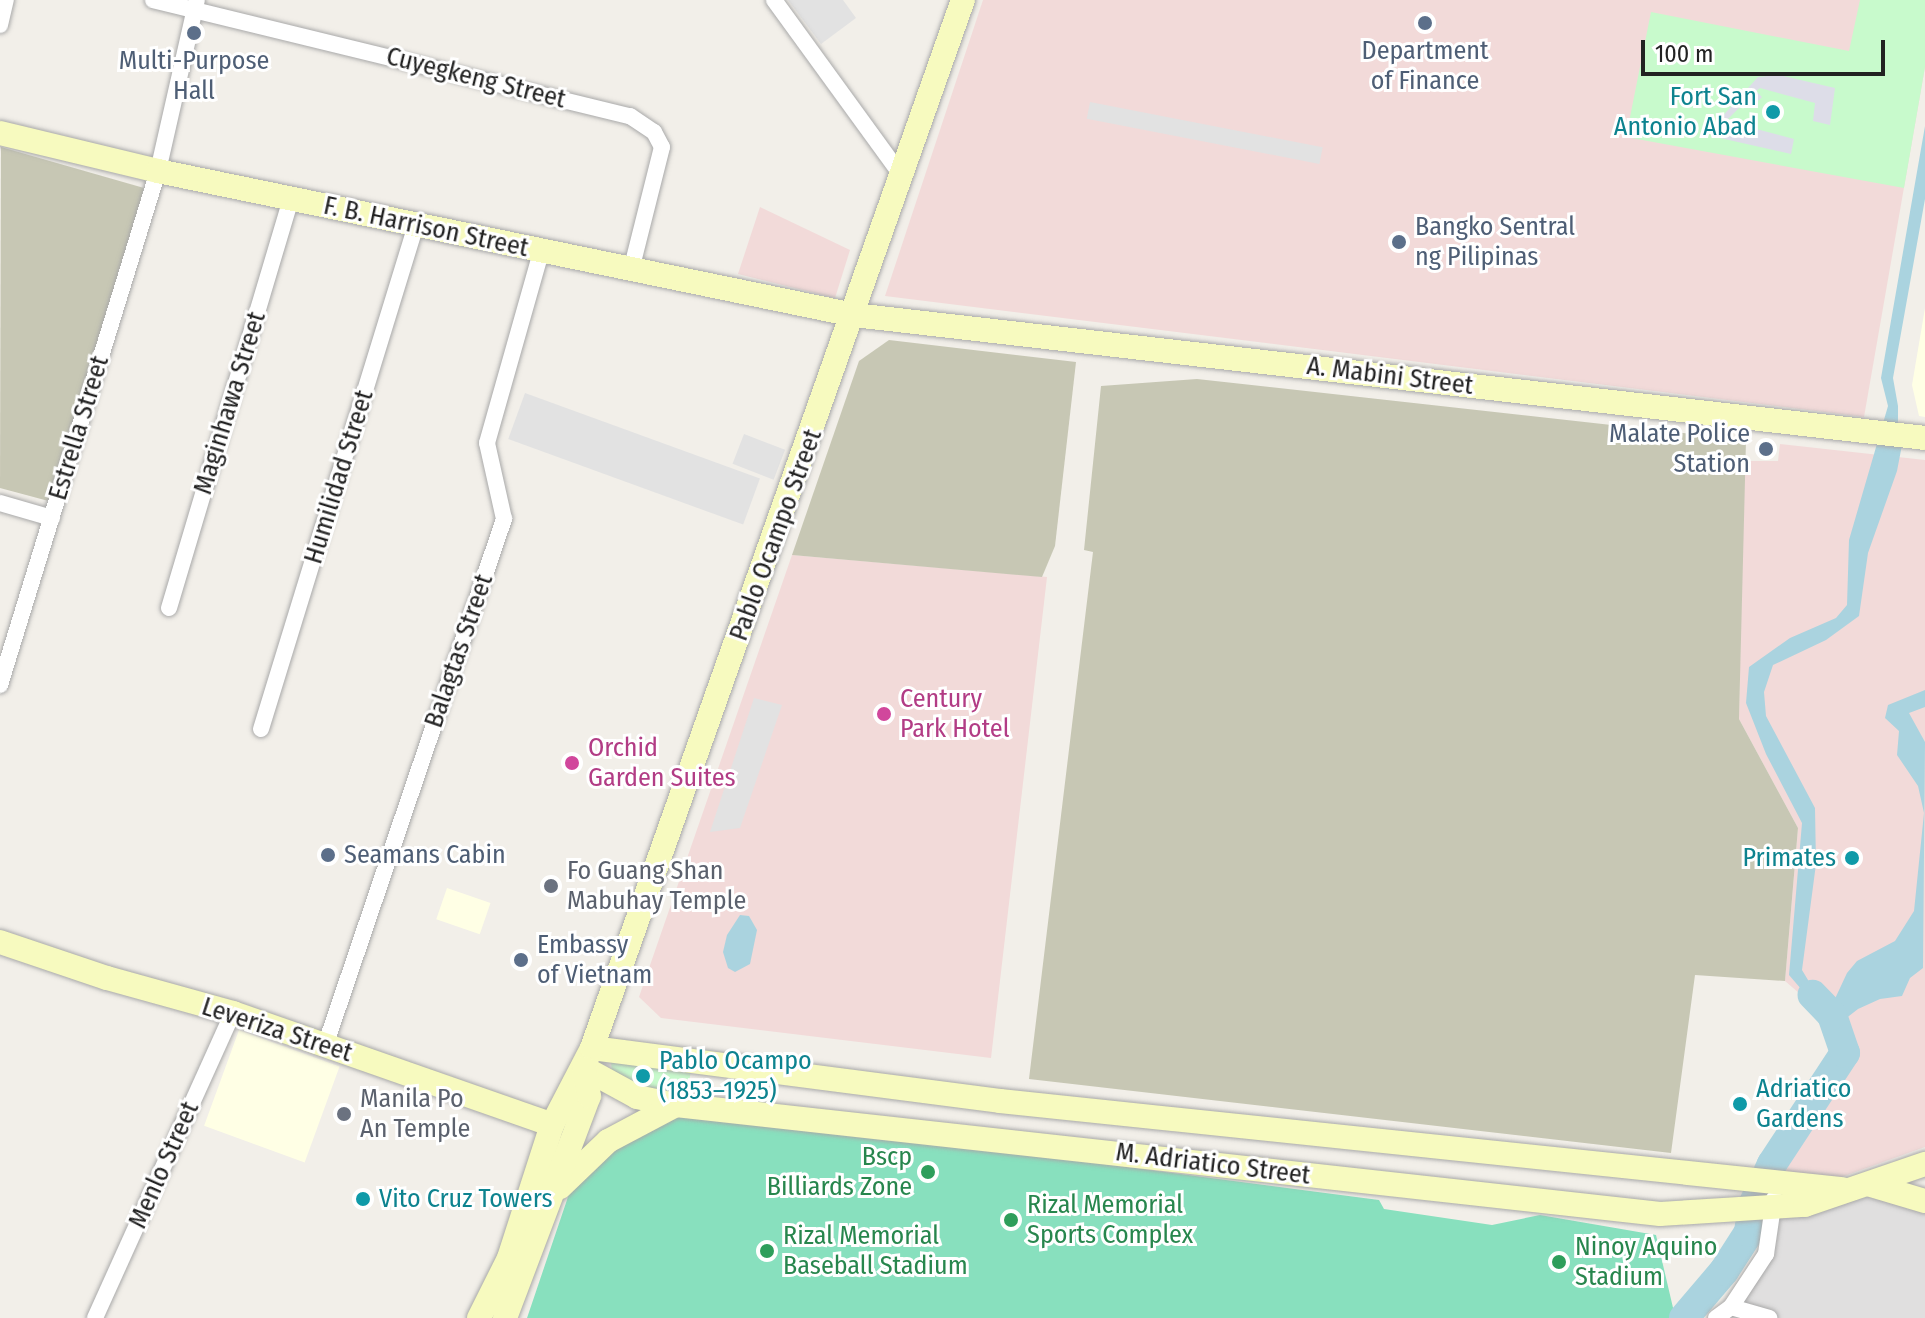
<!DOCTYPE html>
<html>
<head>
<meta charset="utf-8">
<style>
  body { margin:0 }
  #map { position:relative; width:1925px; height:1318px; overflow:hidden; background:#f2efe9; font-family:"Fira Sans Condensed",sans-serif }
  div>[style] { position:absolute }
  .residential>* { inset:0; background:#e0dfdf }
  .commercial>* { inset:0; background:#f2dad9 }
  .education>* { inset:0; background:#ffffe5; transform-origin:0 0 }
  .construction>* { inset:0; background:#c7c7b4 }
  .park>* { inset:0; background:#c8facc }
  .pitch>* { inset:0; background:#88e0be }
  .parking>* { inset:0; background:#e2e2e2; transform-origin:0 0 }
  .plaza>* { inset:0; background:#dddde8 }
  .water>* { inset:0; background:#aad3df }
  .pier>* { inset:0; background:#fff; transform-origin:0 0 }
  .river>* { height:30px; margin:-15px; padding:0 15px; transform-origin:15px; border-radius:15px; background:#aad3df }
  .roads { filter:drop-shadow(0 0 2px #a9a9a9) drop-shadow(0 0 2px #a9a9a9) }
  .street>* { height:16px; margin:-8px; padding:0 8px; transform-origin:8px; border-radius:8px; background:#fff }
  .secondary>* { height:24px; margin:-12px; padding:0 12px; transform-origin:12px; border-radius:12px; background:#f7fabf }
  .dots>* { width:22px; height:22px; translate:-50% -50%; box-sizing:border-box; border:4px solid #fff; border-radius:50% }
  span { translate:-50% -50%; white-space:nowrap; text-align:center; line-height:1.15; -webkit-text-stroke:6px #fff; paint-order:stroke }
  .service-label { font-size:26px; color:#4e5e75 }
  .left { translate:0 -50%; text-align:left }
  .right { translate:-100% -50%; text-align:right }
  .street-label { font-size:26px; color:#222 }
  .culture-label { font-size:26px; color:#0d838f }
  .hotel-label { font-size:26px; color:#b23c85 }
  .worship-label { font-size:26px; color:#5b616d }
  .leisure-label { font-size:26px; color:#27864d }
  .scale { position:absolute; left:1641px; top:40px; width:244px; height:36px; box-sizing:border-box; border:4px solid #222; border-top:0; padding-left:10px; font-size:24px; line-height:28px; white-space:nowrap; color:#222; -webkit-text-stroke:6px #fff; paint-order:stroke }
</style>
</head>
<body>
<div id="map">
  <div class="residential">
    <div style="clip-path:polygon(1878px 1195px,1925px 1210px,1925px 1318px,1719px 1318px,1781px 1213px)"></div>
  </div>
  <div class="commercial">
    <div style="clip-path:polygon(983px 0,1925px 0,1925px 67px,1864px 417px,885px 296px)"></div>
    <div style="clip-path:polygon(760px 207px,850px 250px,835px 298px,738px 274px)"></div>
    <div style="clip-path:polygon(1780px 444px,1925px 460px,1925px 1147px,1836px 1179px,1776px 1172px,1829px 1100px,1851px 1053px,1844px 1019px,1833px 1004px,1820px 1011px,1785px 981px,1798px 828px,1739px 719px,1744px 461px,1778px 461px)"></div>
    <div style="clip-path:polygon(792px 555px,1047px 577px,991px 1058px,661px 1018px,639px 997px)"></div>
  </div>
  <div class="education">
    <div style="clip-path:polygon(1925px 308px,1925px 417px,1919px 416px,1912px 385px)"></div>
    <div style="left:447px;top:888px;width:46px;height:33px;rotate:19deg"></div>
    <div style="left:239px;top:1030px;width:107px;height:102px;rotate:20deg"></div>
  </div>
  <div class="construction">
    <div style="clip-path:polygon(1px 147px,144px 188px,56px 503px,0 488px)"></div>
    <div style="clip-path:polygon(889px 340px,1076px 362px,1055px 546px,1042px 577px,792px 555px,859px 361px)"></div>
    <div style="clip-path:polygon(1197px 379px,1746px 440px,1739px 719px,1798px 828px,1785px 981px,1695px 975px,1671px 1153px,1029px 1079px,1093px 552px,1084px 550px,1101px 386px)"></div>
  </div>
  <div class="park">
    <div style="clip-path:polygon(1860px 0,1925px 0,1925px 67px,1904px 188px,1626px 137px,1651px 12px,1849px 51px)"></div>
    <div style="clip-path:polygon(611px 1061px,691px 1070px,687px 1094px,648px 1089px,612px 1072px)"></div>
  </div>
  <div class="pitch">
    <div style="clip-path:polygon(671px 1115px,1035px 1155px,1379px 1200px,1384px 1209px,1492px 1225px,1540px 1215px,1656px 1235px,1674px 1312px,1671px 1318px,527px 1318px,571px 1188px,597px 1162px)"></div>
  </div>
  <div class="parking">
    <div style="clip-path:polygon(788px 0,843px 0,856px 18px,821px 44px)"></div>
    <div style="left:1090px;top:102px;width:237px;height:17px;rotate:11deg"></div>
    <div style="left:525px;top:393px;width:250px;height:49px;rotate:20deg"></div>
    <div style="left:744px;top:434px;width:44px;height:32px;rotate:21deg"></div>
    <div style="clip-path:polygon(754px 698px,782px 705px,740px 828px,710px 832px)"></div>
  </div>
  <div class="plaza">
    <div style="clip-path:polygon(1779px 75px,1835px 88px,1830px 125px,1813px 121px,1815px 103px,1760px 88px,1756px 91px,1762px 97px,1755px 104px,1749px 98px,1726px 121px,1794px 139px,1791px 154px,1720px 138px,1725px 120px,1712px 134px,1709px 131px,1758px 77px)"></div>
  </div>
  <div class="water">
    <div style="clip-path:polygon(1925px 126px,1925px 199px,1893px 378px,1898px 406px,1898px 443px,1902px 445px,1897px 471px,1868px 553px,1859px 616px,1826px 640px,1773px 665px,1764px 692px,1766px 716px,1815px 808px,1816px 864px,1802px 970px,1811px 985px,1833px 1003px,1847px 973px,1857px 961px,1895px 941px,1914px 911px,1924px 813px,1918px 786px,1897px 755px,1899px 731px,1885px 718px,1888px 705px,1925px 690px,1925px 707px,1909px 713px,1925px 742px,1923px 968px,1910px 978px,1902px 996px,1880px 999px,1858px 1009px,1831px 1030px,1820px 1011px,1789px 975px,1802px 823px,1766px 754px,1746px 703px,1749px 667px,1790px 638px,1836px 618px,1847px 605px,1849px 540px,1888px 406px,1881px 378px)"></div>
    <div style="clip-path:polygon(740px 915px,749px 916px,757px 930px,750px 964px,735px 972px,728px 968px,723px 952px,727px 935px)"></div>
  </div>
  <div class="pier">
    <div style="left:1749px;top:1169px;width:38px;height:69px;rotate:9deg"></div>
  </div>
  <div class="river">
    <div style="left:1684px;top:1318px;width:62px;rotate:-49.6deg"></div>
    <div style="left:1724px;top:1271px;width:46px;rotate:-57.3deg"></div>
    <div style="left:1749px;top:1232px;width:27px;rotate:-82deg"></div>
    <div style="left:1753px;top:1205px;width:45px;rotate:-65.1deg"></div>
    <div style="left:1772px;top:1164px;width:133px;rotate:-56.7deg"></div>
    <div style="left:1845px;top:1053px;width:40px;rotate:-108.9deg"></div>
    <div style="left:1832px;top:1015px;width:28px;rotate:-134deg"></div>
  </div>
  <div class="roads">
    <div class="street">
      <div style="left:153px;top:0;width:491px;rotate:13.7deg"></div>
      <div style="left:630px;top:116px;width:29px;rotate:34deg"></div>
      <div style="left:654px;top:132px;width:17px;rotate:62deg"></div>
      <div style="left:662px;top:147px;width:127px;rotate:104.1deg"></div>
      <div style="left:774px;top:0;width:218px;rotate:54deg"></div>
      <div style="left:0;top:25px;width:26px;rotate:-77deg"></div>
      <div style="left:0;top:503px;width:54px;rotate:16.1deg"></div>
      <div style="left:169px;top:608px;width:427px;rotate:-73.4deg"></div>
      <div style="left:0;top:685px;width:538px;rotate:-72.91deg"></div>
      <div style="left:158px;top:171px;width:175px;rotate:-77.2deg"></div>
      <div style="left:261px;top:729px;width:527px;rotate:-72.91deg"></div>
      <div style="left:325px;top:1046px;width:557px;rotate:-71.24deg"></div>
      <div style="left:504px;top:519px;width:78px;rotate:-102.6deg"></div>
      <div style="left:487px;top:443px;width:198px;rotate:-74.2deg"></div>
      <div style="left:1731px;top:1307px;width:40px;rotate:16deg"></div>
      <div style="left:95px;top:1318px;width:335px;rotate:-65.7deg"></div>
      <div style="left:1716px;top:1318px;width:19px;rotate:-36deg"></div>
      <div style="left:1731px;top:1307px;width:64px;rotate:-56.6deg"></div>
      <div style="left:1766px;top:1254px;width:56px;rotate:-81.7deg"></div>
    </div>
    <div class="secondary">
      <div style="left:0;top:133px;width:163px;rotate:13.5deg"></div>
      <div style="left:158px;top:171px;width:711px;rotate:11.69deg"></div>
      <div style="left:854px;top:315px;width:1078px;rotate:6.55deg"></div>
      <div style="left:0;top:942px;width:113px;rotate:18.6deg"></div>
      <div style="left:107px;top:978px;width:131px;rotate:15.5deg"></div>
      <div style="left:233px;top:1013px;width:338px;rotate:19.3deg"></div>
      <div style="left:592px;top:1048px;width:411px;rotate:7.4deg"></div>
      <div style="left:1000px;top:1101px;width:847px;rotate:5.97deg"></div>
      <div style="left:584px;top:1068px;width:60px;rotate:28.7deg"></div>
      <div style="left:637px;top:1097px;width:40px;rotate:12deg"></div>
      <div style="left:676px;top:1105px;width:990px;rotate:6.32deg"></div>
      <div style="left:1660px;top:1214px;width:145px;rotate:-3.6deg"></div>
      <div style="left:1805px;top:1205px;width:127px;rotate:-18.9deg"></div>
      <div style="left:1871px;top:1185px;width:56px;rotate:16.5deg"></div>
      <div style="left:560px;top:1187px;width:66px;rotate:-43.8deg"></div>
      <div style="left:608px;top:1141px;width:77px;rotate:-27.9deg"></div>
      <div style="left:479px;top:1318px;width:67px;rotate:-63.4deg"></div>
      <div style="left:509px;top:1258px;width:140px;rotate:-72.1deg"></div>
      <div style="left:552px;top:1125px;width:87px;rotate:-62.5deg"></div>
      <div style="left:592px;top:1048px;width:1112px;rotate:-70.51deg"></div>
      <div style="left:505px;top:1318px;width:237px;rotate:-69.3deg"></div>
      <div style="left:589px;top:1096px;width:28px;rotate:-100deg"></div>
    </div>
  </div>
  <div class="dots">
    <div style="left:1425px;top:23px;background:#5c6f8a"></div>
    <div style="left:194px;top:33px;background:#5c6f8a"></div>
    <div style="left:1773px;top:112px;background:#0f9aa8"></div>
    <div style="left:1399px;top:242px;background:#5c6f8a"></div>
    <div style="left:1766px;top:449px;background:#5c6f8a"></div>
    <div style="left:884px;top:714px;background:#d1479c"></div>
    <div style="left:572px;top:763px;background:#d1479c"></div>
    <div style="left:328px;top:855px;background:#5c6f8a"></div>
    <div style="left:1852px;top:858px;background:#0f9aa8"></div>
    <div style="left:551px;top:886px;background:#6b7280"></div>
    <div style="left:521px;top:960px;background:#5c6f8a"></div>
    <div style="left:643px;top:1076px;background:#0f9aa8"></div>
    <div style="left:1740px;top:1104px;background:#0f9aa8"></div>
    <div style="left:344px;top:1114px;background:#6b7280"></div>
    <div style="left:928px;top:1172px;background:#2e9e5b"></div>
    <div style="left:363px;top:1199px;background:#0f9aa8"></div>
    <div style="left:1011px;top:1220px;background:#2e9e5b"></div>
    <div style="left:767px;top:1251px;background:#2e9e5b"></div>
    <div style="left:1559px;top:1262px;background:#2e9e5b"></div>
  </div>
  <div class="service-label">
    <span style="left:1425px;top:66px">Department<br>of Finance</span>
    <span style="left:194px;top:76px">Multi-Purpose<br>Hall</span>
    <span class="left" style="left:1415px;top:242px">Bangko Sentral<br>ng Pilipinas</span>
    <span class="right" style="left:1750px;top:449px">Malate Police<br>Station</span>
    <span class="left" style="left:344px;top:855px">Seamans Cabin</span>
    <span class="left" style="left:537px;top:960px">Embassy<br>of Vietnam</span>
  </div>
  <div class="street-label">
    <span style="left:476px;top:78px;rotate:14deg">Cuyegkeng Street</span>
    <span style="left:426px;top:227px;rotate:12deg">F. B. Harrison Street</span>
    <span style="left:1390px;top:376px;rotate:7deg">A. Mabini Street</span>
    <span style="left:230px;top:403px;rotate:-73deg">Maginhawa Street</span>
    <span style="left:79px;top:428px;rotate:-73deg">Estrella Street</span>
    <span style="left:339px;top:477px;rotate:-73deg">Humilidad Street</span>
    <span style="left:776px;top:535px;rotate:-70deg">Pablo Ocampo Street</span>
    <span style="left:459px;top:651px;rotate:-71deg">Balagtas Street</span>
    <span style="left:277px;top:1030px;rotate:18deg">Leveriza Street</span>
    <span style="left:1213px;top:1164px;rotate:7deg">M. Adriatico Street</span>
    <span style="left:164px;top:1165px;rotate:-66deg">Menlo Street</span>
  </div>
  <div class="culture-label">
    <span class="right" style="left:1757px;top:112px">Fort San<br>Antonio Abad</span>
    <span class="right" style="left:1836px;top:858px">Primates</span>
    <span class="left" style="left:659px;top:1076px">Pablo Ocampo<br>(1853–1925)</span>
    <span class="left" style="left:1756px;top:1104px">Adriatico<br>Gardens</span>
    <span class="left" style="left:379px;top:1199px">Vito Cruz Towers</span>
  </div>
  <div class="hotel-label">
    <span class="left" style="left:900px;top:714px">Century<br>Park Hotel</span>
    <span class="left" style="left:588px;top:763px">Orchid<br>Garden Suites</span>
  </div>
  <div class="worship-label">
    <span class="left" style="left:567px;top:886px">Fo Guang Shan<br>Mabuhay Temple</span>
    <span class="left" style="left:360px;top:1114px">Manila Po<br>An Temple</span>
  </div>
  <div class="leisure-label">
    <span class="right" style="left:912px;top:1172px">Bscp<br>Billiards Zone</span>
    <span class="left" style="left:1027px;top:1220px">Rizal Memorial<br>Sports Complex</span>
    <span class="left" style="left:783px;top:1251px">Rizal Memorial<br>Baseball Stadium</span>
    <span class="left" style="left:1575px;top:1262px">Ninoy Aquino<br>Stadium</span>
  </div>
  <div class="scale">100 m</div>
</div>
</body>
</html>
